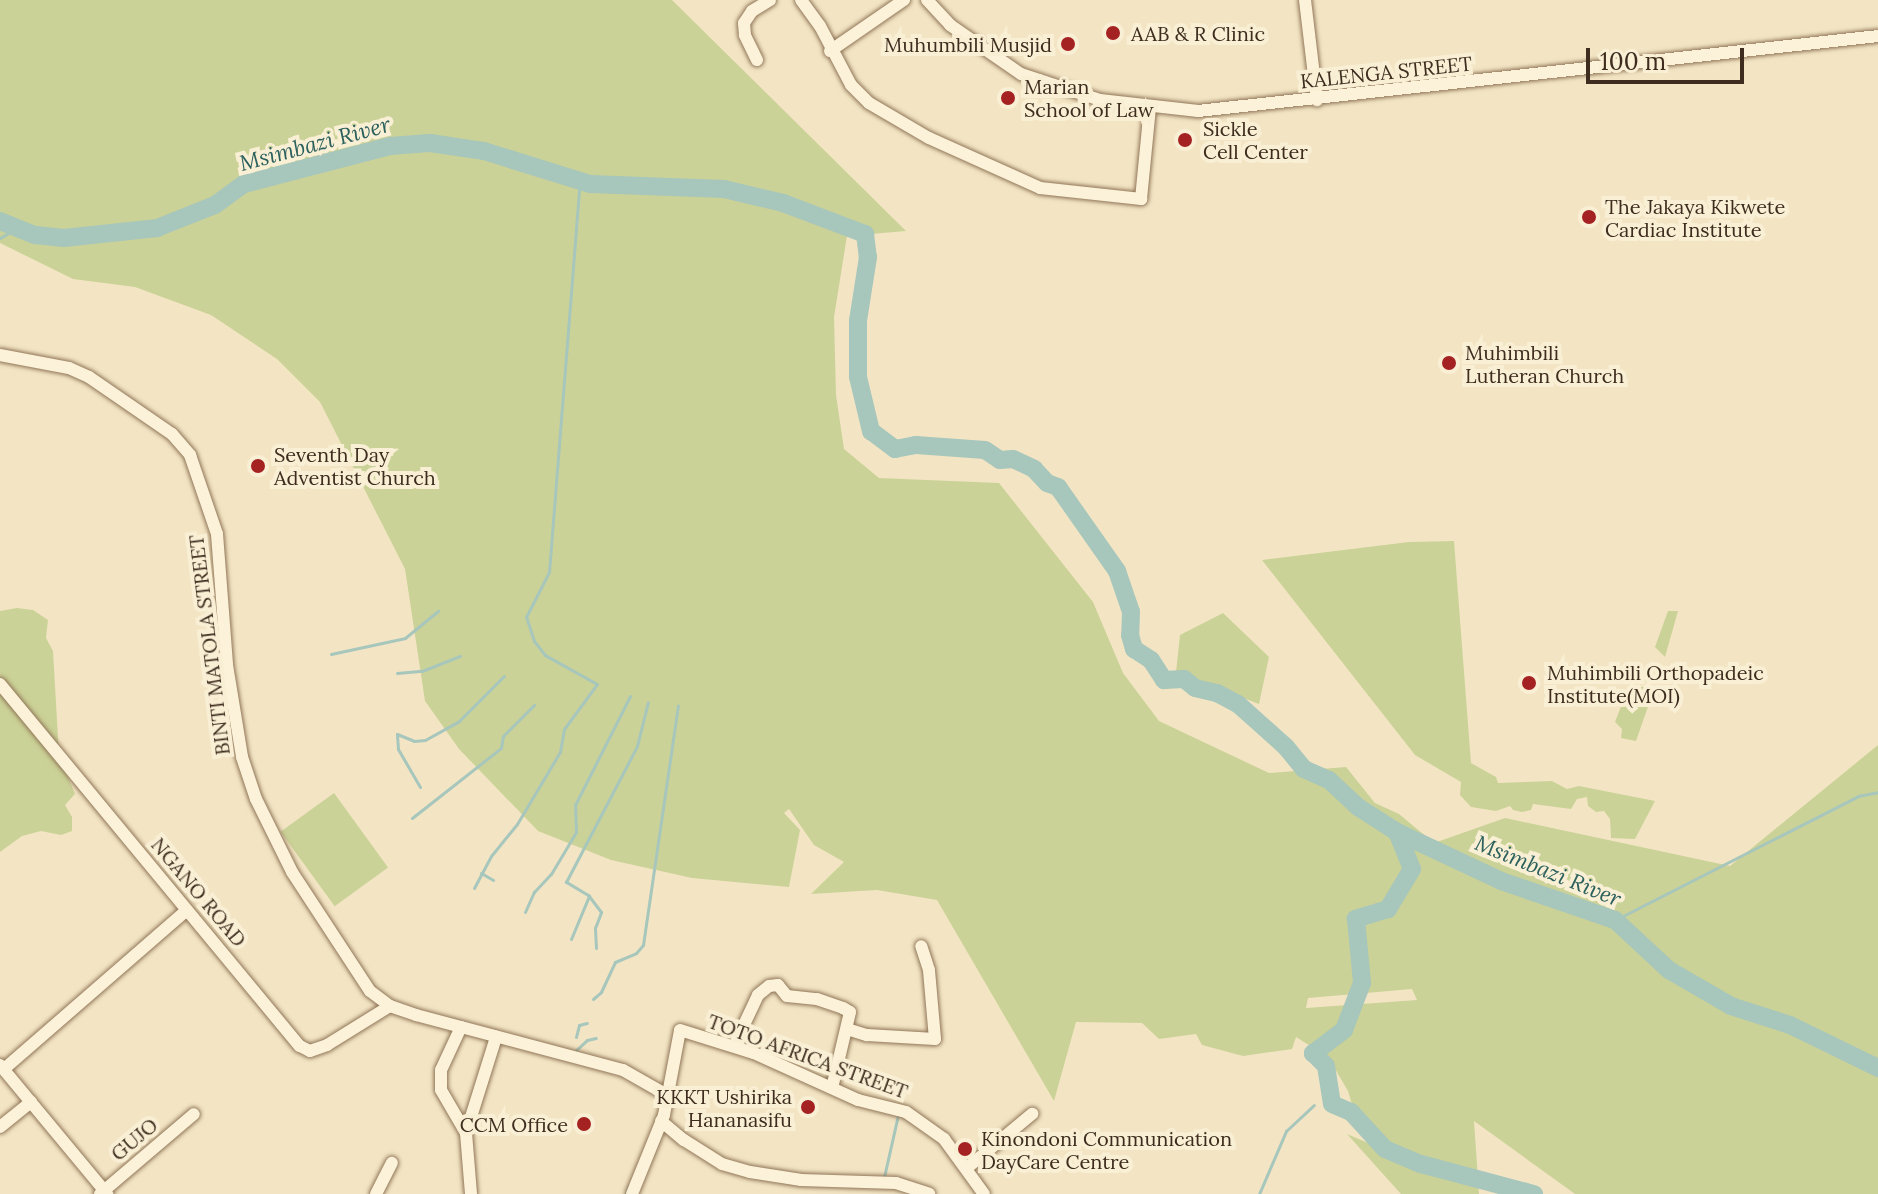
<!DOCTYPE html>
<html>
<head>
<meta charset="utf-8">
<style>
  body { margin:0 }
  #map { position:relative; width:1878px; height:1194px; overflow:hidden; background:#f3e5c4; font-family:Lora,serif }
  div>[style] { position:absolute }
  .green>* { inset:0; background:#cbd297; transform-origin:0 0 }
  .stream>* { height:3px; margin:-1.5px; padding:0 1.5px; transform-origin:1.5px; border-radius:1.5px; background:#a7c6bc }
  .river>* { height:18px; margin:-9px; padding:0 9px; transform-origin:9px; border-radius:9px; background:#a7c6bc }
  .roads { filter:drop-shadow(0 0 2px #907658) drop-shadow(0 0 2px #907658) }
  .minor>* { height:12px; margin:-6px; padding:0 6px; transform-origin:6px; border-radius:6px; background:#fcf2d9 }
  .dots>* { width:22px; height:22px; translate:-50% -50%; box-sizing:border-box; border:4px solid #f9efd5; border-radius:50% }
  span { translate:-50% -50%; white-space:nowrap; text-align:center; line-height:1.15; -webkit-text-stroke:8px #f9efd5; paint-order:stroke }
  .poi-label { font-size:20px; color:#3e2d1e }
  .left { translate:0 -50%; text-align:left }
  .right { translate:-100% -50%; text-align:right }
  .street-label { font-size:20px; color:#3e2d1e }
  .water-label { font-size:22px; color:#2b605c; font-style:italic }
  .scale { position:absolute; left:1586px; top:48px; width:158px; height:36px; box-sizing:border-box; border:4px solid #3e2d1e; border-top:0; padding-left:10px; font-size:24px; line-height:28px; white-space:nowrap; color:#3e2d1e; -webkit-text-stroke:6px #f9efd5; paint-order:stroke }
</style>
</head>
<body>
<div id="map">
  <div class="green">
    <div style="clip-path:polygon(evenodd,0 0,672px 0,906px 231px,847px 236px,834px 317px,836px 395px,844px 449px,879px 478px,999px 483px,1093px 602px,1123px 673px,1159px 721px,1269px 773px,1346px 767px,1375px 803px,1399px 814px,1434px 843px,1505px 818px,1730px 866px,1878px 745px,1878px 1194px,1575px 1194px,1474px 1121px,1479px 1194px,1401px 1194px,1347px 1134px,1375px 1146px,1360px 1131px,1348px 1091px,1328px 1057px,1296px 1037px,1292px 1049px,1243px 1056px,1202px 1045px,1196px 1034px,1159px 1039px,1142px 1023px,1076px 1022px,1054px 1101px,937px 900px,877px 890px,811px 894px,844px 862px,814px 845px,789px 809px,784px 813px,800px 830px,789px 887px,692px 878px,611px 860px,538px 831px,459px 749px,425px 701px,405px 569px,320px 402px,277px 359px,211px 315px,135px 287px,73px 279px,0 243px,0 0,1412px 989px,1417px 1000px,1306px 1008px,1308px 998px,1412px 989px)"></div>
    <div style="clip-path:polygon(1454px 541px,1471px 763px,1496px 777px,1498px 783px,1552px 781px,1567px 789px,1579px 786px,1655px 801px,1635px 839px,1611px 838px,1610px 819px,1604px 811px,1596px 812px,1588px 806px,1587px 797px,1577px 799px,1571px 809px,1533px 804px,1531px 810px,1522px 812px,1513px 810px,1510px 806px,1496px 811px,1471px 807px,1460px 795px,1461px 782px,1415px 755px,1262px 560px,1409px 542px)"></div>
    <div style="clip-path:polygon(17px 608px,33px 610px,48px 620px,46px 638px,53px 651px,59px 755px,75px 794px,65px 805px,72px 817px,72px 831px,61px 835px,41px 831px,22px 836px,0 852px,0 611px)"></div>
    <div style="clip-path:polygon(1668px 611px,1678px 611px,1665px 657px,1655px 647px)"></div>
    <div style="clip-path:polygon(1223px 613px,1269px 657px,1259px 704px,1176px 672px,1180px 635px)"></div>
    <div style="clip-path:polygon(1639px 687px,1646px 687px,1652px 693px,1650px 701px,1636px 741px,1621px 738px,1622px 729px,1615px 722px,1623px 701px,1634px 705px,1640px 695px)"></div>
    <div style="left:334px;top:793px;width:92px;height:66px;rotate:54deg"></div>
  </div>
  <div class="stream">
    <div style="left:0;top:238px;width:14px;rotate:-30deg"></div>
    <div style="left:12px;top:231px;width:5px;rotate:-112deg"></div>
    <div style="left:331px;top:654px;width:76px;rotate:-12.2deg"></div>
    <div style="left:405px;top:638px;width:43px;rotate:-39.3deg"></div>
    <div style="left:397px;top:673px;width:25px;rotate:-5deg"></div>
    <div style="left:422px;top:671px;width:41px;rotate:-21.5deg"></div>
    <div style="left:420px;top:787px;width:44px;rotate:-120.1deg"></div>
    <div style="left:398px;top:749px;width:15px;rotate:-94deg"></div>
    <div style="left:397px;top:734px;width:18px;rotate:22deg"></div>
    <div style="left:414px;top:741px;width:11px;rotate:-5deg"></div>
    <div style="left:425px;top:740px;width:38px;rotate:-29deg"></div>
    <div style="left:458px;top:722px;width:65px;rotate:-45deg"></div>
    <div style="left:412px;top:818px;width:113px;rotate:-38.2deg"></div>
    <div style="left:501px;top:748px;width:12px;rotate:-81deg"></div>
    <div style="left:503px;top:736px;width:44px;rotate:-45deg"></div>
    <div style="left:481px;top:873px;width:14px;rotate:30deg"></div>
    <div style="left:474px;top:888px;width:36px;rotate:-62deg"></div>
    <div style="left:491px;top:856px;width:41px;rotate:-50.9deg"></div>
    <div style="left:517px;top:824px;width:84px;rotate:-59.2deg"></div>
    <div style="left:560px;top:752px;width:23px;rotate:-80deg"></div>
    <div style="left:564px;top:729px;width:56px;rotate:-53.7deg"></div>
    <div style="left:597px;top:684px;width:60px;rotate:-150.9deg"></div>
    <div style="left:545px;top:655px;width:18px;rotate:-128deg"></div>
    <div style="left:534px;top:641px;width:25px;rotate:-108deg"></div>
    <div style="left:526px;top:617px;width:51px;rotate:-62.9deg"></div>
    <div style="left:549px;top:572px;width:392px;rotate:-85.5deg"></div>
    <div style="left:525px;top:912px;width:22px;rotate:-66deg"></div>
    <div style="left:534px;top:892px;width:25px;rotate:-47deg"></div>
    <div style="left:551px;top:874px;width:49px;rotate:-59.2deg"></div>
    <div style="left:576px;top:832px;width:27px;rotate:-92deg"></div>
    <div style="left:575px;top:805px;width:122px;rotate:-63.2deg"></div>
    <div style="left:1615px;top:920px;width:273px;rotate:-27deg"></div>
    <div style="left:1858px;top:796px;width:20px;rotate:-11deg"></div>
    <div style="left:571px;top:939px;width:47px;rotate:-67.3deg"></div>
    <div style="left:596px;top:948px;width:20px;rotate:-93deg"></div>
    <div style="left:595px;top:928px;width:17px;rotate:-69deg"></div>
    <div style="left:601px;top:912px;width:21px;rotate:-127deg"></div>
    <div style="left:588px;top:895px;width:26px;rotate:-149deg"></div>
    <div style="left:566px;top:882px;width:153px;rotate:-62.4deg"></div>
    <div style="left:637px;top:746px;width:45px;rotate:-76deg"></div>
    <div style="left:593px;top:999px;width:11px;rotate:-41deg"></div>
    <div style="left:601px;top:992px;width:33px;rotate:-65deg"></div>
    <div style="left:615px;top:962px;width:23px;rotate:-23deg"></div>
    <div style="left:636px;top:953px;width:11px;rotate:-49deg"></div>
    <div style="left:643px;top:945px;width:242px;rotate:-81.7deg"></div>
    <div style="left:576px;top:1037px;width:12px;rotate:-76deg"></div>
    <div style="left:579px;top:1025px;width:8px;rotate:-14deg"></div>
    <div style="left:573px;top:1053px;width:19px;rotate:-43deg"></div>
    <div style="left:587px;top:1040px;width:9px;rotate:-13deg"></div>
    <div style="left:884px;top:1177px;width:64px;rotate:-77.3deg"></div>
    <div style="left:626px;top:1194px;width:9px;rotate:-72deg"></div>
    <div style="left:1259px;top:1194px;width:69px;rotate:-66.8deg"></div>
    <div style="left:1286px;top:1131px;width:38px;rotate:-43deg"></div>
  </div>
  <div class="river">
    <div style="left:0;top:221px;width:38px;rotate:22deg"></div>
    <div style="left:35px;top:235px;width:29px;rotate:6deg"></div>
    <div style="left:64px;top:238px;width:94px;rotate:-6.1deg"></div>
    <div style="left:157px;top:228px;width:62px;rotate:-21.6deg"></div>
    <div style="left:215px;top:205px;width:36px;rotate:-36deg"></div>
    <div style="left:244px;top:184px;width:151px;rotate:-14.6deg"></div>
    <div style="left:390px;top:146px;width:40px;rotate:-4.3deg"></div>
    <div style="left:430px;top:143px;width:55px;rotate:8.4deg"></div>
    <div style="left:484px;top:151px;width:111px;rotate:17.3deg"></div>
    <div style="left:590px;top:184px;width:134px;rotate:2.1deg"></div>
    <div style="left:724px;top:189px;width:61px;rotate:13.3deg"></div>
    <div style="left:783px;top:203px;width:88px;rotate:20.7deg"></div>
    <div style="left:865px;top:234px;width:23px;rotate:83deg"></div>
    <div style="left:868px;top:257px;width:65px;rotate:98.9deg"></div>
    <div style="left:858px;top:321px;width:56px;rotate:90deg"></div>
    <div style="left:858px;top:377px;width:56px;rotate:76.5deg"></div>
    <div style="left:871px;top:431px;width:30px;rotate:37deg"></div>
    <div style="left:895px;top:449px;width:21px;rotate:-11deg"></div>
    <div style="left:916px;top:445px;width:69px;rotate:4.1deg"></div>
    <div style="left:985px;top:450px;width:18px;rotate:34deg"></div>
    <div style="left:1000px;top:460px;width:13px;rotate:-4deg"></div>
    <div style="left:1013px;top:459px;width:23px;rotate:25deg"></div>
    <div style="left:1034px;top:469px;width:19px;rotate:47deg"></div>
    <div style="left:1047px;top:483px;width:12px;rotate:20deg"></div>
    <div style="left:1058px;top:487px;width:103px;rotate:54.9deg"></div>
    <div style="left:1117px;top:571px;width:43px;rotate:71.1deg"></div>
    <div style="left:1131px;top:612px;width:23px;rotate:92deg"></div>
    <div style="left:1130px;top:635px;width:15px;rotate:74deg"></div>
    <div style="left:1134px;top:649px;width:20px;rotate:33deg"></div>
    <div style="left:1151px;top:660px;width:24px;rotate:57deg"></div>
    <div style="left:1164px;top:680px;width:20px;rotate:-3deg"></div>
    <div style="left:1184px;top:679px;width:14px;rotate:39deg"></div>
    <div style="left:1195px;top:688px;width:23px;rotate:13deg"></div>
    <div style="left:1217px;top:693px;width:24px;rotate:28deg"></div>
    <div style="left:1238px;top:704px;width:64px;rotate:41.9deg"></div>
    <div style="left:1286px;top:747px;width:28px;rotate:51deg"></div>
    <div style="left:1304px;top:769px;width:27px;rotate:24deg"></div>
    <div style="left:1329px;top:780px;width:40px;rotate:43deg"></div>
    <div style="left:1358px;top:807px;width:46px;rotate:32.7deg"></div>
    <div style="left:1397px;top:832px;width:115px;rotate:25.2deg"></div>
    <div style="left:1501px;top:881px;width:120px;rotate:18.9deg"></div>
    <div style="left:1615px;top:920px;width:74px;rotate:42.8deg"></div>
    <div style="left:1669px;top:970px;width:72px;rotate:30.1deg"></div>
    <div style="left:1731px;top:1006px;width:62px;rotate:17.9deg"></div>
    <div style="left:1790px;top:1025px;width:98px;rotate:26deg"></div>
    <div style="left:1397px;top:832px;width:40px;rotate:68deg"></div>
    <div style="left:1412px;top:869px;width:47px;rotate:121deg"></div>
    <div style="left:1388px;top:909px;width:34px;rotate:163deg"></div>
    <div style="left:1356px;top:919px;width:64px;rotate:84.6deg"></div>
    <div style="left:1362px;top:983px;width:50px;rotate:111deg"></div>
    <div style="left:1344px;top:1030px;width:39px;rotate:143deg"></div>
    <div style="left:1313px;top:1053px;width:18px;rotate:45deg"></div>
    <div style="left:1326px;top:1066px;width:38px;rotate:81deg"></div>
    <div style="left:1332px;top:1104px;width:21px;rotate:23deg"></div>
    <div style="left:1351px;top:1112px;width:50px;rotate:47.4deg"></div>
    <div style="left:1385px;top:1149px;width:39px;rotate:23deg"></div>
    <div style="left:1421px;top:1164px;width:117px;rotate:14.9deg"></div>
  </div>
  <div class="roads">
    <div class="minor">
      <div style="left:801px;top:0;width:32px;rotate:54deg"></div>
      <div style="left:820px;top:26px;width:67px;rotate:62.3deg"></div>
      <div style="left:851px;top:85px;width:25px;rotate:45deg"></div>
      <div style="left:869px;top:103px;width:69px;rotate:30.3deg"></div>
      <div style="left:929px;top:138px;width:122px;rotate:24.2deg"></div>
      <div style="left:1040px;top:188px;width:102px;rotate:6.2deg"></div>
      <div style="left:1141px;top:199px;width:91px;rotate:-84.4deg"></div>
      <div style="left:927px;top:0;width:34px;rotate:47deg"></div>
      <div style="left:950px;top:25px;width:86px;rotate:34.6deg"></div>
      <div style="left:1021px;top:74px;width:83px;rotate:18.2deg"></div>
      <div style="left:1100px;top:100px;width:99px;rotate:6.4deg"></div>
      <div style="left:1198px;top:111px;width:684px;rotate:-6.29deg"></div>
      <div style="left:1305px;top:0;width:101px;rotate:83.2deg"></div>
      <div style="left:830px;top:51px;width:90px;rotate:-34.6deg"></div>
      <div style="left:757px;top:60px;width:28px;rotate:-116deg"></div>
      <div style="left:745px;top:35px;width:12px;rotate:-95deg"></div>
      <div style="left:744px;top:23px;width:14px;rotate:-56deg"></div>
      <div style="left:752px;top:11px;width:21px;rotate:-31deg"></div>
      <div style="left:0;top:355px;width:70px;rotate:10.7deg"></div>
      <div style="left:69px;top:368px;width:22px;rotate:24deg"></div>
      <div style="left:89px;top:377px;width:101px;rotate:34.5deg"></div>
      <div style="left:172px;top:434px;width:28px;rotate:49deg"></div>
      <div style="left:190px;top:455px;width:83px;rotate:71.1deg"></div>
      <div style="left:217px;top:534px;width:131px;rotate:85.6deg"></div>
      <div style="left:227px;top:665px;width:93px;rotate:80.7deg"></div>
      <div style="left:242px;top:757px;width:44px;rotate:71.6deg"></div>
      <div style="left:256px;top:799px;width:81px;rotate:63.7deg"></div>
      <div style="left:292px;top:872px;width:142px;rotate:56.8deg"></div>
      <div style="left:370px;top:991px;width:25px;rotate:37deg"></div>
      <div style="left:390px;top:1006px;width:28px;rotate:19deg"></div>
      <div style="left:416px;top:1015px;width:214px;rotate:14.9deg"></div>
      <div style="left:623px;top:1070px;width:51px;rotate:29.6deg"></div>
      <div style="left:0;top:684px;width:470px;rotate:50.4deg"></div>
      <div style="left:300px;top:1046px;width:11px;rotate:27deg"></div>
      <div style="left:310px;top:1051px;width:18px;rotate:-19deg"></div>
      <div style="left:327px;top:1045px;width:74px;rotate:-31.8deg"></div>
      <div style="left:461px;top:1027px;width:47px;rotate:114.9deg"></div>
      <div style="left:441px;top:1070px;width:20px;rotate:90deg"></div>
      <div style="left:441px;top:1090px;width:50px;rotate:59.8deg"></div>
      <div style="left:466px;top:1133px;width:61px;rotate:85.3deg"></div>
      <div style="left:847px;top:1029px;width:21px;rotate:17deg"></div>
      <div style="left:867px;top:1035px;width:68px;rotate:3.4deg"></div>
      <div style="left:935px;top:1039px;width:69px;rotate:-95deg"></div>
      <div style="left:929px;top:970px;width:25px;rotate:-108deg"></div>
      <div style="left:734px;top:1046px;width:56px;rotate:-64.8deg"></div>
      <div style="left:758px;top:995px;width:14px;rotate:-39deg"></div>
      <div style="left:769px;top:986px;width:9px;rotate:-6deg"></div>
      <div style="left:778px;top:985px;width:14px;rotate:51deg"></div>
      <div style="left:787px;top:996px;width:30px;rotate:6deg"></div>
      <div style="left:817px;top:999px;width:28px;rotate:19deg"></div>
      <div style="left:843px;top:1008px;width:8px;rotate:30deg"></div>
      <div style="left:850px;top:1012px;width:78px;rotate:103.3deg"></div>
      <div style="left:0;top:1065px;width:168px;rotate:50.3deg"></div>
      <div style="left:4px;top:1069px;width:242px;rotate:-41deg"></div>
      <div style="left:661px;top:1121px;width:30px;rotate:40deg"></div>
      <div style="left:684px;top:1140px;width:45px;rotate:32.3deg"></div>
      <div style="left:722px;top:1164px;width:29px;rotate:16deg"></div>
      <div style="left:750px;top:1172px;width:52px;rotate:8.9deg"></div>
      <div style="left:801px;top:1180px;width:95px;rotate:1.8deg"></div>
      <div style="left:896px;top:1183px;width:35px;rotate:18deg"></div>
      <div style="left:0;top:1127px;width:40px;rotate:-39deg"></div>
      <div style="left:466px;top:1133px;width:101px;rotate:-72.6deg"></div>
      <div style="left:967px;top:1168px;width:85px;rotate:-39.7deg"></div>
      <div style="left:100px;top:1194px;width:123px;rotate:-40.4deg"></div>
      <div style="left:376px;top:1194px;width:35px;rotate:-63deg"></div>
      <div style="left:632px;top:1194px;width:85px;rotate:-67.9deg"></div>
      <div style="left:664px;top:1115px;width:86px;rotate:-79.3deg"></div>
      <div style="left:680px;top:1030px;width:77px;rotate:17.3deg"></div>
      <div style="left:754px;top:1053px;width:114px;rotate:24.3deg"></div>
      <div style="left:858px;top:1100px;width:49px;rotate:14deg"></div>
      <div style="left:906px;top:1112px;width:47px;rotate:35.4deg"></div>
      <div style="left:944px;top:1139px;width:68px;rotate:54deg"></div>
    </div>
  </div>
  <div class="dots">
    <div style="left:1113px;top:33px;background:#a52223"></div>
    <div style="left:1068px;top:44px;background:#a52223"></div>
    <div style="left:1008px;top:98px;background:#a52223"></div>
    <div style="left:1185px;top:140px;background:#a52223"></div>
    <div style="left:1589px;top:217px;background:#a52223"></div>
    <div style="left:1449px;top:363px;background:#a52223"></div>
    <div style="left:258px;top:466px;background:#a52223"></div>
    <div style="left:1529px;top:683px;background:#a52223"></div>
    <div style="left:808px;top:1107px;background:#a52223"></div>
    <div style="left:584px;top:1124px;background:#a52223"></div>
    <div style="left:965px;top:1149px;background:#a52223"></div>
  </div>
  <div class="poi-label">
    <span class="left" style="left:1131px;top:33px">AAB &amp; R Clinic</span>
    <span class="right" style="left:1052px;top:44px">Muhumbili Musjid</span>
    <span class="left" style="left:1024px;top:98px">Marian<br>School of Law</span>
    <span class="left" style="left:1203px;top:140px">Sickle<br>Cell Center</span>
    <span class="left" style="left:1605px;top:218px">The Jakaya Kikwete<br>Cardiac Institute</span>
    <span class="left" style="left:1465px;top:364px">Muhimbili<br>Lutheran Church</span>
    <span class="left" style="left:274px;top:466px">Seventh Day<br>Adventist Church</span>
    <span class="left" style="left:1547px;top:684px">Muhimbili Orthopadeic<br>Institute(MOI)</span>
    <span class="right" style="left:792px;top:1108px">KKKT Ushirika<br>Hananasifu</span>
    <span class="right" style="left:568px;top:1124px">CCM Office</span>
    <span class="left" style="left:981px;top:1150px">Kinondoni Communication<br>DayCare Centre</span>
  </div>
  <div class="street-label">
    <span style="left:1386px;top:72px;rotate:-6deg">KALENGA STREET</span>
    <span style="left:209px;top:645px;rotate:-97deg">BINTI MATOLA STREET</span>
    <span style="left:199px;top:892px;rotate:50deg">NGANO ROAD</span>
    <span style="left:808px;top:1056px;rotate:20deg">TOTO AFRICA STREET</span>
    <span style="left:134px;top:1139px;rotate:-40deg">GUJO</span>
  </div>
  <div class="water-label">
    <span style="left:315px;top:144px;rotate:-15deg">Msimbazi River</span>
    <span style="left:1548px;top:871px;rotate:22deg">Msimbazi River</span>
  </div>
  <div class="scale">100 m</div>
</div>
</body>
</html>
